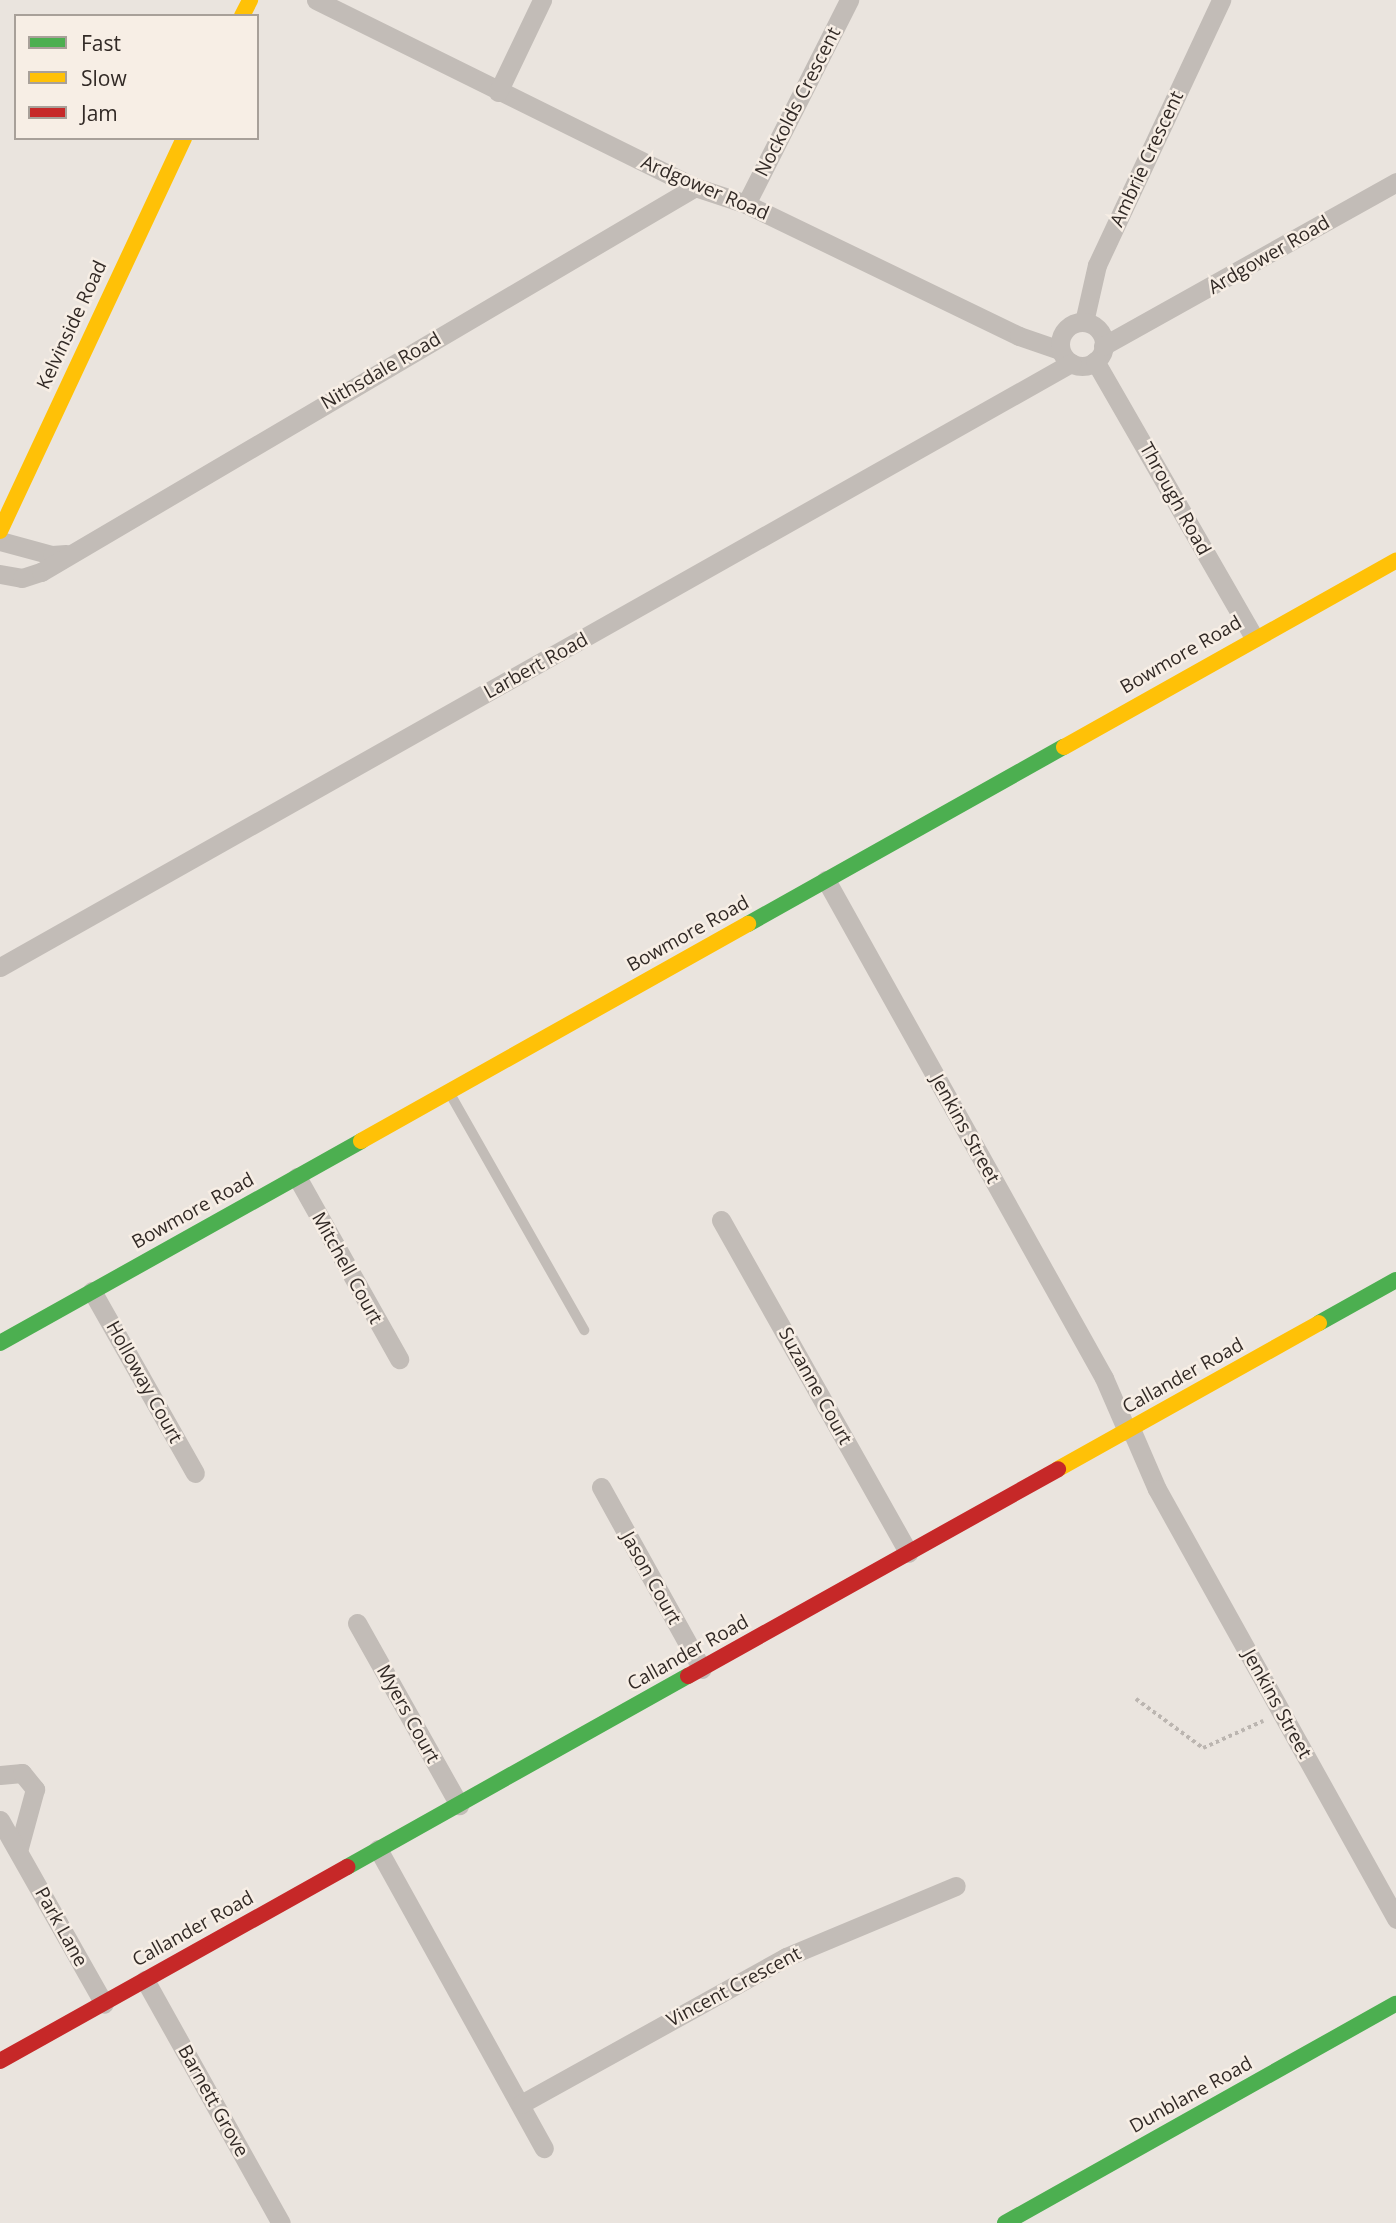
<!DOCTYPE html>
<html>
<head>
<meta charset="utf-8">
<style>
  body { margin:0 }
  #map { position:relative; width:1396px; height:2223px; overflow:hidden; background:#eae4de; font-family:"Open Sans",sans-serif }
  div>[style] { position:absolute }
  .path>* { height:3.5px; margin-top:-1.75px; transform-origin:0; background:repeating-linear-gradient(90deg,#bbb5b0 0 3.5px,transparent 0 7px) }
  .lane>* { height:10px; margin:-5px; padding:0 5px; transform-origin:5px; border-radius:5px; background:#c2bcb7 }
  .street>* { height:19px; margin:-9.5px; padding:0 9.5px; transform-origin:9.5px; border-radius:9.5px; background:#c2bcb7 }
  .street>.ring { margin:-9.5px; padding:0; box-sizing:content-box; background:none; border:19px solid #c2bcb7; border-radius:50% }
  .fast>* { height:16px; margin:-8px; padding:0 8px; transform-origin:8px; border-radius:8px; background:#4caf50 }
  .slow>* { height:16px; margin:-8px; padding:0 8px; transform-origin:8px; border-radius:8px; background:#ffc107 }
  .jam>* { height:16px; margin:-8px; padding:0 8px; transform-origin:8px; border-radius:8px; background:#c62828 }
  span { translate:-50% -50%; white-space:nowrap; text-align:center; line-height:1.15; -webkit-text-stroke:5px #f7eee5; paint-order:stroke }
  .street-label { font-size:19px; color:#322a26 }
  .legend { position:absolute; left:14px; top:14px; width:245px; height:126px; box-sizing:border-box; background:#f7eee5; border:2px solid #a8a099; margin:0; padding:9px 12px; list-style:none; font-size:21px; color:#322a26 }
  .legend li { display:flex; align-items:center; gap:14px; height:35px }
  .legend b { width:35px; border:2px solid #a8a099 }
</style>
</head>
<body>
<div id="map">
  <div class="path">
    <div style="left:1136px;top:1699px;width:83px;rotate:36.2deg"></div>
    <div style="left:1203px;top:1748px;width:66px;rotate:-24.2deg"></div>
  </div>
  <div class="lane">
    <div style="left:449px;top:1092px;width:274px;rotate:60.4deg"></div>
  </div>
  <div class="street">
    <div style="left:316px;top:0;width:423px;rotate:26.3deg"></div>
    <div style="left:695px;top:187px;width:54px;rotate:18.4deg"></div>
    <div style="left:746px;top:204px;width:303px;rotate:25.8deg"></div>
    <div style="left:1019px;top:336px;width:43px;rotate:18.9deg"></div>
    <div style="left:498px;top:92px;width:102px;rotate:-64.4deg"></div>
    <div style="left:746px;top:204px;width:229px;rotate:-63.2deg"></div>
    <div style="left:1084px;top:322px;width:58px;rotate:-77.2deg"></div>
    <div style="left:1097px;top:265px;width:293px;rotate:-64.9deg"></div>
    <div class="ring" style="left:1060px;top:322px;width:25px;height:25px"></div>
    <div style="left:1103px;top:346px;width:336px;rotate:-29.2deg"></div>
    <div style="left:1095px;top:361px;width:319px;rotate:60.1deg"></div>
    <div style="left:0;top:541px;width:54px;rotate:15.1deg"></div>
    <div style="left:52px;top:555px;width:14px;rotate:-4deg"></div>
    <div style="left:0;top:574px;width:22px;rotate:10deg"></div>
    <div style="left:22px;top:578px;width:20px;rotate:-18deg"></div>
    <div style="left:41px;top:572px;width:759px;rotate:-30.48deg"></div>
    <div style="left:826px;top:880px;width:570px;rotate:60.83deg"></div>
    <div style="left:1104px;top:1378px;width:58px;rotate:66.5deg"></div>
    <div style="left:0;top:967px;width:1230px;rotate:-29.42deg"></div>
    <div style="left:297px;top:1177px;width:209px;rotate:60.7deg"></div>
    <div style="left:721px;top:1220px;width:382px;rotate:60.6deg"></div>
    <div style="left:92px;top:1291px;width:209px;rotate:60.5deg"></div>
    <div style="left:1131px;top:1429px;width:65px;rotate:66.6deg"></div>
    <div style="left:1157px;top:1489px;width:492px;rotate:60.9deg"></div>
    <div style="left:601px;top:1487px;width:208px;rotate:61deg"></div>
    <div style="left:357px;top:1623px;width:209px;rotate:60.7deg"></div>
    <div style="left:0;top:1775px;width:22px;rotate:-5deg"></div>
    <div style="left:22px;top:1773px;width:21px;rotate:51deg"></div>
    <div style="left:35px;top:1789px;width:64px;rotate:105.3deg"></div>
    <div style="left:0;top:1820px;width:211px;rotate:60.5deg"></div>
    <div style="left:378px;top:1849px;width:342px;rotate:61deg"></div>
    <div style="left:145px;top:1980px;width:278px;rotate:60.8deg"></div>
    <div style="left:521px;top:2104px;width:303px;rotate:-29deg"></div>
    <div style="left:786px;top:1957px;width:184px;rotate:-22.7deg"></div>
  </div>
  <div class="fast">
    <div style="left:748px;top:924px;width:362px;rotate:-29.3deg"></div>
    <div style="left:1319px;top:1323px;width:88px;rotate:-29.2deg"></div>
    <div style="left:0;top:1343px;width:414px;rotate:-29.2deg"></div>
    <div style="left:347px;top:1867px;width:391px;rotate:-29.3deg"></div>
    <div style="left:1005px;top:2223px;width:448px;rotate:-29.3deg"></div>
  </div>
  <div class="slow">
    <div style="left:242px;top:16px;width:18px;rotate:-63deg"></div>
    <div style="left:0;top:531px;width:434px;rotate:-64.9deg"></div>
    <div style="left:1064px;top:747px;width:381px;rotate:-29.3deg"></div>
    <div style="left:361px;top:1141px;width:444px;rotate:-29.3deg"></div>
    <div style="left:1058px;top:1469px;width:299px;rotate:-29.2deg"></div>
  </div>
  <div class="jam">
    <div style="left:688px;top:1676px;width:424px;rotate:-29.2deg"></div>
    <div style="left:0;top:2061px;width:398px;rotate:-29.2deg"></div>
  </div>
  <div class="street-label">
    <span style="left:798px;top:102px;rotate:-63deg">Nockolds Crescent</span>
    <span style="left:1147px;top:159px;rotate:-65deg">Ambrie Crescent</span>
    <span style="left:705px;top:188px;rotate:23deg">Ardgower Road</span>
    <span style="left:1269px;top:255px;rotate:-30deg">Ardgower Road</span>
    <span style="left:72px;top:325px;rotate:-65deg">Kelvinside Road</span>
    <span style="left:381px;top:371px;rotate:-30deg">Nithsdale Road</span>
    <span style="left:1175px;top:499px;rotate:61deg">Through Road</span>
    <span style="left:1181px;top:655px;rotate:-30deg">Bowmore Road</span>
    <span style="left:536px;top:666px;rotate:-29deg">Larbert Road</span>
    <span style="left:688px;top:934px;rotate:-29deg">Bowmore Road</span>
    <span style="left:965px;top:1129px;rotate:61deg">Jenkins Street</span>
    <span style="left:193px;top:1211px;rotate:-29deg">Bowmore Road</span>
    <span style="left:347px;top:1268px;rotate:61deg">Mitchell Court</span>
    <span style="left:1183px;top:1376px;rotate:-29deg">Callander Road</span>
    <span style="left:144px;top:1382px;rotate:61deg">Holloway Court</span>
    <span style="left:815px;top:1386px;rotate:61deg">Suzanne Court</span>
    <span style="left:651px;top:1578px;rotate:61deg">Jason Court</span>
    <span style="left:688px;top:1653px;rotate:-29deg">Callander Road</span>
    <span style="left:1277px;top:1704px;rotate:61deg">Jenkins Street</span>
    <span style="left:408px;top:1714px;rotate:61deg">Myers Court</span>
    <span style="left:61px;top:1927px;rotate:61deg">Park Lane</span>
    <span style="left:193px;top:1929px;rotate:-29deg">Callander Road</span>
    <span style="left:734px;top:1987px;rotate:-28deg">Vincent Crescent</span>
    <span style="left:1191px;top:2095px;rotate:-29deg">Dunblane Road</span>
    <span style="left:213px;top:2101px;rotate:61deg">Barnett Grove</span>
  </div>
  <ul class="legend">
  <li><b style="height:9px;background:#4caf50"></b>Fast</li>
  <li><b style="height:9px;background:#ffc107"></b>Slow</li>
  <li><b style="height:9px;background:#c62828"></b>Jam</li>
  </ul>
</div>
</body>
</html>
